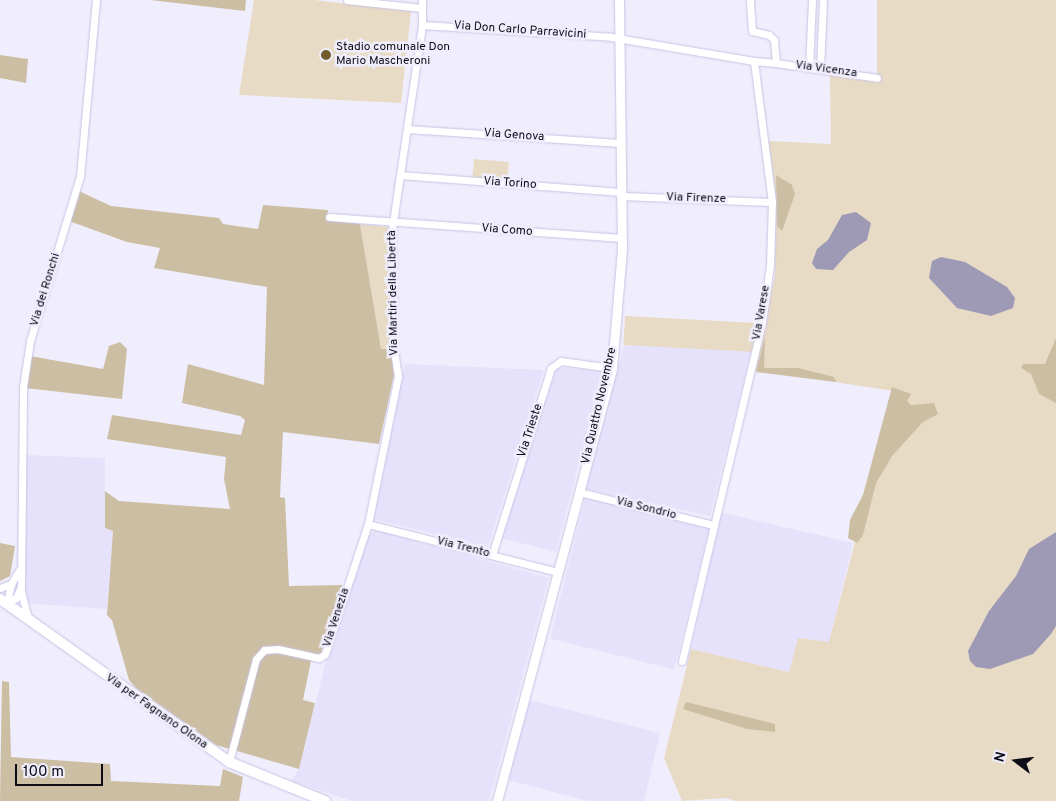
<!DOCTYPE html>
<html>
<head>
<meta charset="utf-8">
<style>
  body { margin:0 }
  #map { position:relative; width:1056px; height:801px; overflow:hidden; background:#f0eefc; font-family:Overpass,sans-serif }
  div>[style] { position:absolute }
  .built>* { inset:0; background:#e7e2fc; transform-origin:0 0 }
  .green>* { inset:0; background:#e7dbc5; transform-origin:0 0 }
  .forest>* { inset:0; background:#ccbea3 }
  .water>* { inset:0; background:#9e99b5 }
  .roads { filter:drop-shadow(0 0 1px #c9c3e5) drop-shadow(0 0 1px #c9c3e5) }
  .minor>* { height:7px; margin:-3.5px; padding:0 3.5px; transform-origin:3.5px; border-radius:3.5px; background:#fff }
  .tertiary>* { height:9px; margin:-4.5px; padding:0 4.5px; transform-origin:4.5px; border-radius:4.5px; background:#fff }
  .secondary>* { height:10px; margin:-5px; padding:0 5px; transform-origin:5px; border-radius:5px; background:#fff }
  .dots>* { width:14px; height:14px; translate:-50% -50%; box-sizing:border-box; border:2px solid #f0eefc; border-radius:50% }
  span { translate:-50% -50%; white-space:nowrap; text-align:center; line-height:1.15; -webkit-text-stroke:5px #f0eefc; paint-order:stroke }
  .street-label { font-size:12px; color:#0e0c17 }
  .poi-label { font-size:12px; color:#0e0c17 }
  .left { translate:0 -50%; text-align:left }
  .north { position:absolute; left:991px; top:736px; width:50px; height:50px; -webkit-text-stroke:4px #f0eefc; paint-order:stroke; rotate:285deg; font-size:14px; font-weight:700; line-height:20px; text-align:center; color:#0e0c17 }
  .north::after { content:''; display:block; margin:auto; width:18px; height:22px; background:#0e0c17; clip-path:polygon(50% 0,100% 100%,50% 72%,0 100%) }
  .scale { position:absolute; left:15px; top:764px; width:88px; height:22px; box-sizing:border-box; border:2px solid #0e0c17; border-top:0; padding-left:6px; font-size:15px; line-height:18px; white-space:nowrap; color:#0e0c17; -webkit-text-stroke:4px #f0eefc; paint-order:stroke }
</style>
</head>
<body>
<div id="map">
  <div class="built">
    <div style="clip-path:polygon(624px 345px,751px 351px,710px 516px,585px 489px)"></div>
    <div style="clip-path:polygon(405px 364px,544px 370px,488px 547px,373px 519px)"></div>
    <div style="clip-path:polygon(557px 367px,603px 371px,556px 552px,501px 538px)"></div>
    <div style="clip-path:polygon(24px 455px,105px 458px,105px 528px,113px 531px,107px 609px,21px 603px)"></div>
    <div style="left:585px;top:498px;width:128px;height:145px;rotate:14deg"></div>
    <div style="clip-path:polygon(720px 512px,853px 543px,829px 643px,789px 672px,691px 649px)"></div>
    <div style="clip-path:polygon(376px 530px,549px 578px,489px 801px,352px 801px,291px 781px,299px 769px,326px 661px,368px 535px)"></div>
    <div style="clip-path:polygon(530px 700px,660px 733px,644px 801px,588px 801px,508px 780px)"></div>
  </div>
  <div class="green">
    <div style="clip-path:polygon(254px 0,314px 0,411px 11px,401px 103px,239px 95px)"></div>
    <div style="clip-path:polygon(877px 0,1056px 0,1056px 801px,736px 801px,726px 798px,682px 801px,664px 758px,691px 649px,789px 672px,798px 638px,829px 642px,894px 391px,755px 370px,775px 275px,776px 197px,769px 141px,831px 144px,830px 75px,877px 81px)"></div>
    <div style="left:474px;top:159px;width:35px;height:18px;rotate:5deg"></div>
    <div style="clip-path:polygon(360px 224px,389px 227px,391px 349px,381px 350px)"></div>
    <div style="left:625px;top:316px;width:133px;height:29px;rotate:3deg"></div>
  </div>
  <div class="forest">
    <div style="clip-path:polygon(150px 0,246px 0,245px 11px)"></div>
    <div style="clip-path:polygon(0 55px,28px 59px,26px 83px,0 78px)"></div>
    <div style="clip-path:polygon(776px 175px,792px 185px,795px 194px,782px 231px,777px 226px)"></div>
    <div style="clip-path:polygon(79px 191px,111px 206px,219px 218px,223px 224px,258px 229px,263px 205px,328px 210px,327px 220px,360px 224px,381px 349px,391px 349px,394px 375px,379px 444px,283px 432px,280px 497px,285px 498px,289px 586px,342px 585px,320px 656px,312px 656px,303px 700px,315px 703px,299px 769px,216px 745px,136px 688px,129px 680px,112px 620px,107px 615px,113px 531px,105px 528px,105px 491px,119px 501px,230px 509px,224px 479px,226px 457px,107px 439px,112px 415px,241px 435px,245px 420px,240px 416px,182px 403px,188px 364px,264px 385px,267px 287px,154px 268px,160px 248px,127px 242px,69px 221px)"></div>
    <div style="clip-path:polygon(765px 337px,764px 368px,798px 368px,834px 377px,836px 382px,756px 372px)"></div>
    <div style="clip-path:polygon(1056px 338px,1056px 403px,1039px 394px,1031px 374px,1021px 368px,1023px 364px,1045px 364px)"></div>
    <div style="clip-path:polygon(120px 342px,127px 349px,122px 399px,25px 388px,30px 356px,103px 369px,109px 346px)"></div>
    <div style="clip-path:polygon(892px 387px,911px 394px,907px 401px,911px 405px,934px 403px,938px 414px,923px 422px,892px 456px,876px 483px,863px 535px,857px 543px,848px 538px,850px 520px,863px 495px)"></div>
    <div style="clip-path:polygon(0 543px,15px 546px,10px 576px,0 581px)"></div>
    <div style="clip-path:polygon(2px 681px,9px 682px,11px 757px,110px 764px,111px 781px,220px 786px,223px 769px,243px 777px,239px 801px,0 801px)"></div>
    <div style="clip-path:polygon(686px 702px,775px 724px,775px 732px,747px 729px,683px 709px)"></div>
  </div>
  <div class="water">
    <div style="clip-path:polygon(856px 212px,871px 223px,867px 240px,849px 252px,833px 270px,816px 269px,812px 263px,817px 249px,828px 240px,842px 215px)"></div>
    <div style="clip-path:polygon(941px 257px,965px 262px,1007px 287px,1015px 298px,1013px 308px,991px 316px,957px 308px,929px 278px,932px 261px)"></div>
    <div style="clip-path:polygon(1056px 532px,1056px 626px,1051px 634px,1033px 654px,990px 669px,976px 667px,970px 661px,968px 651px,989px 611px,1016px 576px,1029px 549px)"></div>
  </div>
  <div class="roads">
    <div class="minor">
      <div style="left:347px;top:0;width:75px;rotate:6.1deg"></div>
      <div style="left:422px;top:25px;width:189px;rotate:3.6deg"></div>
      <div style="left:611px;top:37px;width:145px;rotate:9.5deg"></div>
      <div style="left:776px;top:63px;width:102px;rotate:8.4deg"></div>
      <div style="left:809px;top:68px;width:68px;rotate:-87.5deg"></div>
      <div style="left:820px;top:69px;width:69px;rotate:-87.5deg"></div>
      <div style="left:407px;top:129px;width:213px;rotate:3.8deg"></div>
      <div style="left:400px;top:175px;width:221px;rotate:4.4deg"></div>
      <div style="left:620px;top:196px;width:152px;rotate:2.3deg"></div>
      <div style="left:329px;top:217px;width:294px;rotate:4.1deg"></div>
      <div style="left:579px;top:492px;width:138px;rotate:13.8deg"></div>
      <div style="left:368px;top:524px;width:196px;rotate:14.2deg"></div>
      <div style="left:492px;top:555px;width:196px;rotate:-72.5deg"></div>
      <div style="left:551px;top:368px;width:12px;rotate:-35deg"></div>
      <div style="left:561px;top:361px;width:51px;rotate:7.8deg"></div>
      <div style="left:0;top:588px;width:12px;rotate:-20deg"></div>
      <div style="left:11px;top:584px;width:17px;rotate:-59deg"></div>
      <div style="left:21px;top:591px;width:29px;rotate:76deg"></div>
      <div style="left:7px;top:603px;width:10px;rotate:-29deg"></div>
      <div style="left:16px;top:598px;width:12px;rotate:-66deg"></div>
      <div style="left:21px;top:587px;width:200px;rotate:-89.4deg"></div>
      <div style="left:23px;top:387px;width:47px;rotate:-81.3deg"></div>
      <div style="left:30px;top:341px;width:172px;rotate:-73.1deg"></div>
      <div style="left:80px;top:176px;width:177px;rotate:-84.8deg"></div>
      <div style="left:7px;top:603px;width:19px;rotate:-78deg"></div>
      <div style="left:682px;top:661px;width:347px;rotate:-76.7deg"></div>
      <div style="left:762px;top:323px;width:59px;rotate:-82.1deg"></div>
      <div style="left:770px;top:265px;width:63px;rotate:-88.2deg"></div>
      <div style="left:772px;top:202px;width:142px;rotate:-97.3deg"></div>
      <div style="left:754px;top:61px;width:22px;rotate:5deg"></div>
      <div style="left:776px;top:63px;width:23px;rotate:-95deg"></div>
      <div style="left:774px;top:40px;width:7px;rotate:-135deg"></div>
      <div style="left:769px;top:35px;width:17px;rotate:-167deg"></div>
      <div style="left:752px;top:31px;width:31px;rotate:-94deg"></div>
      <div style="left:229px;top:762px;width:106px;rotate:-75.3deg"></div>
      <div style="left:256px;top:659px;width:12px;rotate:-48deg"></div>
      <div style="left:264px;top:650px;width:14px;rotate:-4deg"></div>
      <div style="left:278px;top:649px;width:42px;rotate:12.4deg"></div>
      <div style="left:319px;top:658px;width:7px;rotate:-34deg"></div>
      <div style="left:325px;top:654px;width:137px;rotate:-71.7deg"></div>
      <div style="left:368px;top:524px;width:151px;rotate:-78.5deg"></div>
      <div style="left:398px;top:376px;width:26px;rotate:-99deg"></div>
      <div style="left:394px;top:350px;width:121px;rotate:-90.9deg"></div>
      <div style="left:392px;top:229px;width:206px;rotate:-81.6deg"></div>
      <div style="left:422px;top:25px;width:25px;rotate:-90deg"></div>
    </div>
    <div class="tertiary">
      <div style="left:497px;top:801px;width:448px;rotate:-75.1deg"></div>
      <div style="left:612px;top:368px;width:119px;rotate:-85.2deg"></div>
      <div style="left:622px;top:249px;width:249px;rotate:-90.7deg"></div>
    </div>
    <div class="secondary">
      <div style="left:0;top:599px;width:281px;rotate:35.4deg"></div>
      <div style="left:229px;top:762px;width:104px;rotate:22.1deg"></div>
    </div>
  </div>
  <div class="dots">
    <div style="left:326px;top:55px;background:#725b2b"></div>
  </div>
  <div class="street-label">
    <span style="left:520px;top:31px;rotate:4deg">Via Don Carlo Parravicini</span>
    <span style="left:826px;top:70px;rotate:8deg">Via Vicenza</span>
    <span style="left:514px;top:136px;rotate:4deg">Via Genova</span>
    <span style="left:510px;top:184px;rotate:4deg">Via Torino</span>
    <span style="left:696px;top:199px;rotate:2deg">Via Firenze</span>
    <span style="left:507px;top:231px;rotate:4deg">Via Como</span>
    <span style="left:46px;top:290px;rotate:-73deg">Via dei Ronchi</span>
    <span style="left:394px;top:293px;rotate:-91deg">Via Martiri della Libertà</span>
    <span style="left:762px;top:313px;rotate:-80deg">Via Varese</span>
    <span style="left:600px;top:406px;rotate:-77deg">Via Quattro Novembre</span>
    <span style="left:531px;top:431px;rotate:-72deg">Via Trieste</span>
    <span style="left:646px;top:509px;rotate:14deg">Via Sondrio</span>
    <span style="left:463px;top:548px;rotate:14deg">Via Trento</span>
    <span style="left:337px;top:618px;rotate:-72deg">Via Venezia</span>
    <span style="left:156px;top:712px;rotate:35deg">Via per Fagnano Olona</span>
  </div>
  <div class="poi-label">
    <span class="left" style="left:336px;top:55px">Stadio comunale Don<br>Mario Mascheroni</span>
  </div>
  <div class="north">N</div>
  <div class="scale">100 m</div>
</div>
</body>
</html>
